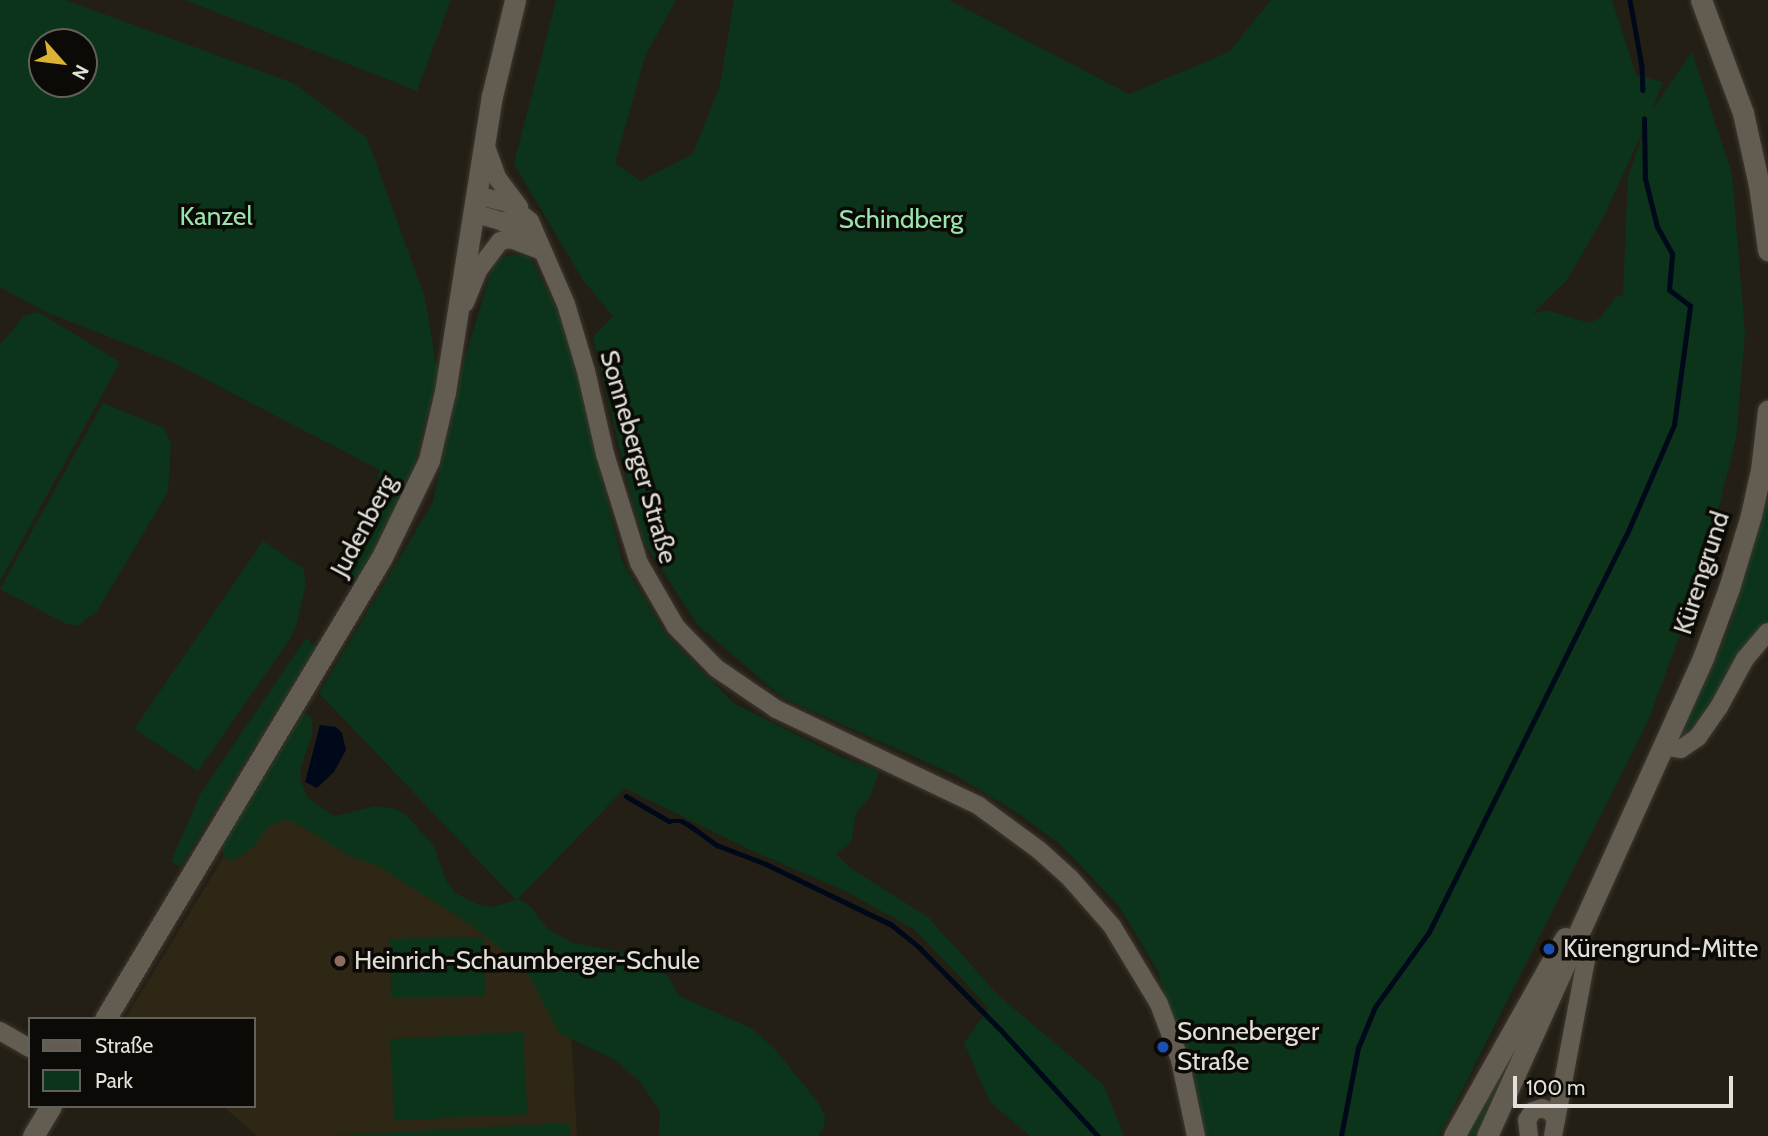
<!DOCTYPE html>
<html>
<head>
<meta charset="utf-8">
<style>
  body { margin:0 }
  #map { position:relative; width:1768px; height:1136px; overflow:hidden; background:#241f15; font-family:Cabin,sans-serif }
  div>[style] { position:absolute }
  .built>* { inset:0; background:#2f2716 }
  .green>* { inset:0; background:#0b341a; transform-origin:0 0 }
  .water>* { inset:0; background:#00091a }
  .stream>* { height:4.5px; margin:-2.25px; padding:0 2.25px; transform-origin:2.25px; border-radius:2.25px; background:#00091a }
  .roads { filter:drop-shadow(0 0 2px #3d3831) drop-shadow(0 0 2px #3d3831) }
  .street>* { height:18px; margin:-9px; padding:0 9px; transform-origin:9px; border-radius:9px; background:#625d50 }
  .secondary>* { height:21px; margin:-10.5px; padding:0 10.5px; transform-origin:10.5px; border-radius:10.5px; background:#625d50 }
  .dots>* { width:19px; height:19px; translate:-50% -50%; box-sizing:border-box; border:4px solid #0c0a06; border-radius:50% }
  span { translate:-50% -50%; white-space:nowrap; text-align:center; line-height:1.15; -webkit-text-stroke:7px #0c0a06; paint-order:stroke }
  .park-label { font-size:26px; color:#99e5ac }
  .street-label { font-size:26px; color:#e3e0d9 }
  .poi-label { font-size:26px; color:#e3e0d9 }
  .left { translate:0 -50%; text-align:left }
  .legend { position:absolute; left:28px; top:1017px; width:228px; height:91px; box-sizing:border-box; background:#0c0a06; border:2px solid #62605a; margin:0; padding:9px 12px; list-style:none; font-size:21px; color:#e3e0d9 }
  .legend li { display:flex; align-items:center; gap:14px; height:35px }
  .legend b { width:35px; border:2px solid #62605a }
  .north { position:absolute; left:28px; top:28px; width:70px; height:70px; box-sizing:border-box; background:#0c0a06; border:2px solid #62605a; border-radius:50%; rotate:118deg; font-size:19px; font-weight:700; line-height:28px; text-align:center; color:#e3e0d9 }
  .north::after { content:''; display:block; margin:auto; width:24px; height:32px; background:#dbb233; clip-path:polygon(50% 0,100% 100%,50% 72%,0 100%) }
  .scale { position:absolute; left:1513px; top:1076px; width:220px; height:32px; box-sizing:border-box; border:4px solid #e3e0d9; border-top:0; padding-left:9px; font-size:21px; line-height:24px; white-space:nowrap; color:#e3e0d9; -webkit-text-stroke:5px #0c0a06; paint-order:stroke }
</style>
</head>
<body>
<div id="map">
  <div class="built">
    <div style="clip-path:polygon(262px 794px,470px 922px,569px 1000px,577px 1136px,257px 1136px,223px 1106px,254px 1106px,254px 1019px,125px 1019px)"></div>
  </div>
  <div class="green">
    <div style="clip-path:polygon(evenodd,0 0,65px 0,293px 83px,367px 138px,425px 298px,438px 376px,415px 462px,380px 542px,355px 585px,348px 581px,380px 470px,172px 362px,44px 311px,0 287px,0 0,42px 42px,84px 42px,84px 84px,42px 84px,42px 42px)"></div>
    <div style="clip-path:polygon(185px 0,451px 0,417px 91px)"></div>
    <div style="clip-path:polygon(evenodd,556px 0,676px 0,646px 54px,615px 163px,640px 181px,693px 154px,720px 85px,734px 0,949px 0,1129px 94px,1229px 52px,1271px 0,1612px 0,1636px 75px,1663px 82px,1652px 110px,1692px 52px,1732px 174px,1745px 333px,1736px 438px,1702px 575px,1648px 721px,1439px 1136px,1205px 1136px,1158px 971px,1119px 906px,1061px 845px,1016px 812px,955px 775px,783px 698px,698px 625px,644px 542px,628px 483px,593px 337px,613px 316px,583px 280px,514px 164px,556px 0,1646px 124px,1628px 177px,1623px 295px,1617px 296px,1600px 318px,1589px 323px,1547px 310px,1532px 314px,1567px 280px,1604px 216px,1646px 124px)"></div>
    <div style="clip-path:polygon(511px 254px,530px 257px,563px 320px,622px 561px,664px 632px,733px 703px,841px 757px,879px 771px,871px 795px,856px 813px,851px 842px,836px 854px,850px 868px,928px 917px,998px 995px,1103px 1084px,1124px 1136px,1030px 1136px,990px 1102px,964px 1043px,989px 1008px,914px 929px,845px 891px,748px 849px,625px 788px,517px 900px,527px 903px,548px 929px,572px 943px,645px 956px,667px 975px,679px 996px,751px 1028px,774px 1048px,820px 1105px,825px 1117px,824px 1128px,818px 1136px,659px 1136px,660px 1112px,642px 1084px,615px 1060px,559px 1033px,531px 979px,520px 964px,471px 925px,376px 865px,352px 857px,292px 821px,285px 820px,267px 827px,258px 842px,242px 856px,229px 861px,223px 857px,223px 843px,303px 714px,311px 717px,313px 730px,301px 768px,300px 779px,307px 797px,334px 816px,376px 806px,396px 809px,406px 815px,434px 846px,446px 881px,455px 893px,481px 906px,493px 907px,516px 900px,319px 693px,433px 502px,464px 361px,494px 262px)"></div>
    <div style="clip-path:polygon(38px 312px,120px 362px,0 581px,0 345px,24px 316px)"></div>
    <div style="clip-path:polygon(103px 403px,164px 428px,171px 444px,168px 492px,97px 611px,79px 625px,66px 624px,0 589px)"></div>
    <div style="clip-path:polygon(1768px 495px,1768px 622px,1728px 671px,1706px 715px,1680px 737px,1729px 629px)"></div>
    <div style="clip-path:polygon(263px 541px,303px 568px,306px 583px,297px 623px,290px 639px,198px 771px,134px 729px)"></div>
    <div style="clip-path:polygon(306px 638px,316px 647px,180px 867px,171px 861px,201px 793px)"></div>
    <div style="left:484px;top:937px;width:59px;height:94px;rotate:89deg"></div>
    <div style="clip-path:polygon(1544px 991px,1480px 1136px,1462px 1136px)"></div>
    <div style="left:523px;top:1032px;width:82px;height:133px;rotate:87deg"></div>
    <div style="clip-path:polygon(569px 1123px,570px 1135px,545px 1136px,321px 1136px)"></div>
  </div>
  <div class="water">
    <div style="clip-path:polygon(320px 725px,336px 727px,342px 733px,346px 750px,334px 772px,317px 788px,305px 782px)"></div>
  </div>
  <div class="stream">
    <div style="left:1630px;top:0;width:67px;rotate:79.7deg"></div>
    <div style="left:1642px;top:66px;width:24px;rotate:88deg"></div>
    <div style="left:626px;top:796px;width:50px;rotate:30.2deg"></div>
    <div style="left:669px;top:821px;width:13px"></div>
    <div style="left:682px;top:821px;width:12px;rotate:31deg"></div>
    <div style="left:692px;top:827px;width:31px;rotate:36deg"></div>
    <div style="left:717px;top:845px;width:53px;rotate:21.2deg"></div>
    <div style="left:766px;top:864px;width:140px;rotate:25.8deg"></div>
    <div style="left:892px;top:925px;width:36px;rotate:39deg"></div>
    <div style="left:920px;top:948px;width:114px;rotate:45.4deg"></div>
    <div style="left:1000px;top:1029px;width:145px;rotate:47.5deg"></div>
    <div style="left:1341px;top:1136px;width:90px;rotate:-79.1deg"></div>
    <div style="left:1358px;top:1048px;width:44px;rotate:-67.5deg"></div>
    <div style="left:1375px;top:1007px;width:92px;rotate:-54.2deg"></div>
    <div style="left:1429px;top:932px;width:442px;rotate:-63.6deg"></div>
    <div style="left:1626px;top:536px;width:121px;rotate:-66.6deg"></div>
    <div style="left:1674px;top:425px;width:120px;rotate:-82.3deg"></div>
    <div style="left:1690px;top:306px;width:26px;rotate:-143deg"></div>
    <div style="left:1669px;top:290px;width:36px;rotate:-85deg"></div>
    <div style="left:1672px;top:254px;width:31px;rotate:-119deg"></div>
    <div style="left:1657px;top:227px;width:49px;rotate:-104deg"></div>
    <div style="left:1645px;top:179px;width:60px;rotate:-91deg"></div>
  </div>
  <div class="roads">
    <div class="street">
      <div style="left:485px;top:144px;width:37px;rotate:70deg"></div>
      <div style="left:498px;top:179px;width:35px;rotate:53deg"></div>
      <div style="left:476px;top:195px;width:32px;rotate:14deg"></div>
      <div style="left:507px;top:203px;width:29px;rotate:38deg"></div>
      <div style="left:530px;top:221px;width:90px;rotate:66.6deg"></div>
      <div style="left:566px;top:304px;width:70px;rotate:73.4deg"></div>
      <div style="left:586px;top:371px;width:85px;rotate:77.1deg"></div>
      <div style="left:605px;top:454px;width:114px;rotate:72.7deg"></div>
      <div style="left:639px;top:563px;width:74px;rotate:60deg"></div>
      <div style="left:676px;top:627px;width:57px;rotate:45.7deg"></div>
      <div style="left:716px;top:668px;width:73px;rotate:34.3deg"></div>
      <div style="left:776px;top:709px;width:225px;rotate:25.5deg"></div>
      <div style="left:979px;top:806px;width:74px;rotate:36.3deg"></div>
      <div style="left:1039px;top:850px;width:42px;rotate:42.1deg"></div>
      <div style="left:1070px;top:878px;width:64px;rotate:48.8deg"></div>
      <div style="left:1112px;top:926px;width:91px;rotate:58.9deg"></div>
      <div style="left:1159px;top:1004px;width:60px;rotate:69.4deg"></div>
      <div style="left:1180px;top:1060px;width:78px;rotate:78.1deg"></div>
      <div style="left:473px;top:213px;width:29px;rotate:16deg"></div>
      <div style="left:501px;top:221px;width:37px;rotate:33deg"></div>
      <div style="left:465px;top:303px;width:37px;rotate:-68deg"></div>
      <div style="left:479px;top:269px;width:35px;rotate:-53deg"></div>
      <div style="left:500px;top:241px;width:11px;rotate:-10deg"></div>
      <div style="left:511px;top:239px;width:33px;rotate:21deg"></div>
      <div style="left:1665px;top:746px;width:16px;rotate:11deg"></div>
      <div style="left:1681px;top:749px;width:21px;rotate:-35deg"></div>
      <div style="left:1698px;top:737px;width:37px;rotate:-55deg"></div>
      <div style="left:1719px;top:707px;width:55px;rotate:-61.6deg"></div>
      <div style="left:1745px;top:659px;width:35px;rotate:-50deg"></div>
      <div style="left:0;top:1031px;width:34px;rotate:30deg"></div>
      <div style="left:1556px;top:1120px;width:168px;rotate:-79.4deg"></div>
      <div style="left:1587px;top:955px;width:28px;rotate:-159deg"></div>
      <div style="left:1529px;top:1136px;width:16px;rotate:-97deg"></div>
      <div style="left:1527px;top:1120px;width:11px;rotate:-56deg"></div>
      <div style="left:1533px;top:1111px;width:9px;rotate:-18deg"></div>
      <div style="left:1542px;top:1108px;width:10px;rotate:24deg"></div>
      <div style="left:1551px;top:1112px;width:9px;rotate:58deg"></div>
      <div style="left:1556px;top:1120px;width:16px;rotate:101deg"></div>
    </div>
    <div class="secondary">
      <div style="left:1701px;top:0;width:121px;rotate:69.6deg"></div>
      <div style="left:1743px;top:113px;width:74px;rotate:77.5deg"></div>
      <div style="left:1759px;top:185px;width:66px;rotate:82.1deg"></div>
      <div style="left:105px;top:1019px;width:539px;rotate:-59.05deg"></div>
      <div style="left:382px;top:557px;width:108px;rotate:-64.1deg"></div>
      <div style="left:429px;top:460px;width:70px;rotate:-76.8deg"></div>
      <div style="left:445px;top:392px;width:300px;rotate:-81deg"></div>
      <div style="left:492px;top:96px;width:99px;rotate:-76.5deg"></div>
      <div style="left:33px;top:1136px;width:35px;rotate:-59deg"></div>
      <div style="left:1454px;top:1136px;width:227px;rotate:-60.7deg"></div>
      <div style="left:1487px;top:1136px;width:525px;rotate:-65.68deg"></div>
      <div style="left:1703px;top:658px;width:75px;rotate:-69.6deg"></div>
      <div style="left:1729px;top:588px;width:76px;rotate:-73.2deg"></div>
      <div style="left:1751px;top:515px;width:46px;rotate:-77.5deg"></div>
      <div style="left:1761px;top:470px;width:60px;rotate:-83.3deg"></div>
    </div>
  </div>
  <div class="dots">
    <div style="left:1549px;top:949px;background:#1a4fb4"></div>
    <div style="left:340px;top:961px;background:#8d6e63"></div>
    <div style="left:1163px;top:1047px;background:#1a4fb4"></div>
  </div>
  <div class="park-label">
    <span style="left:216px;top:217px">Kanzel</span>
    <span style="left:901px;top:220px">Schindberg</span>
  </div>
  <div class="street-label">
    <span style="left:638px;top:457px;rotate:74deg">Sonneberger Straße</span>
    <span style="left:364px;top:526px;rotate:-62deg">Judenberg</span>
    <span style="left:1702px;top:573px;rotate:-72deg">Kürengrund</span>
  </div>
  <div class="poi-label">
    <span class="left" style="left:1563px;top:949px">Kürengrund-Mitte</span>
    <span class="left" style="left:354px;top:961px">Heinrich-Schaumberger-Schule</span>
    <span class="left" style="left:1177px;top:1047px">Sonneberger<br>Straße</span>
  </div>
  <ul class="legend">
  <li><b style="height:9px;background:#625d50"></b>Straße</li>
  <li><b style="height:19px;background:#0b341a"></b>Park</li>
  </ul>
  <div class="north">N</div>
  <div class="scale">100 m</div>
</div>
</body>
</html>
